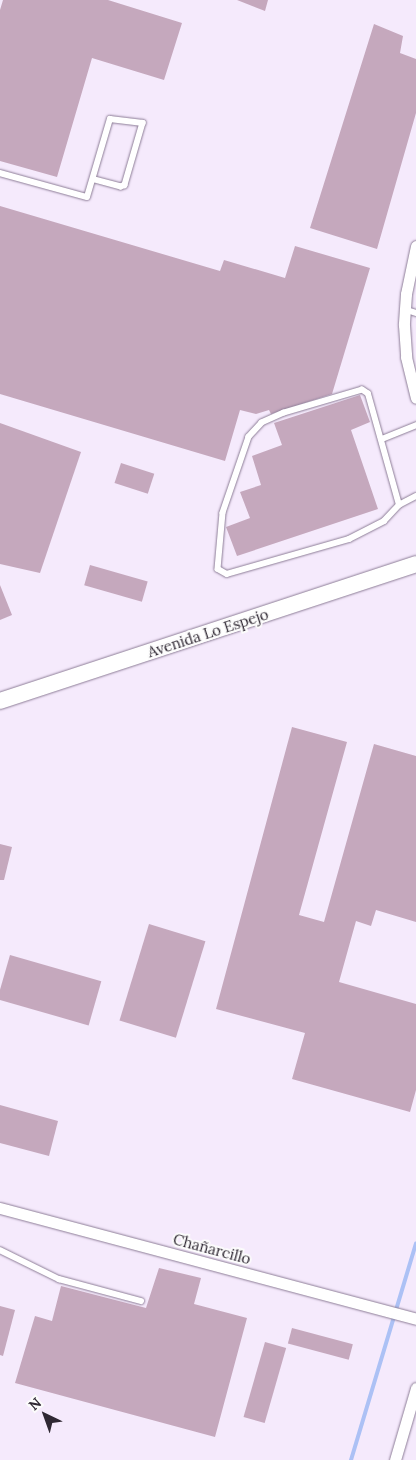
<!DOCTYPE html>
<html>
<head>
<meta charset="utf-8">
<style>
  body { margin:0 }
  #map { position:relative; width:416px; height:1460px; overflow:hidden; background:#f5eafc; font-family:Lora,serif }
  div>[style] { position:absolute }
  .stream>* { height:4px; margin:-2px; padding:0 2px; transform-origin:2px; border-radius:2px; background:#acc1f5 }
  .building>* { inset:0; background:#c5a8bd; transform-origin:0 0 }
  .roads { filter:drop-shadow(0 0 1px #8d7d97) drop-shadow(0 0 1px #8d7d97) }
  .service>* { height:5.5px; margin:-2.75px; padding:0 2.75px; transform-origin:2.75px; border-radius:2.75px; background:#fff }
  .minor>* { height:11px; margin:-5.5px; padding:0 5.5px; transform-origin:5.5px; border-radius:5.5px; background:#fff }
  .secondary>* { height:16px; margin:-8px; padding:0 8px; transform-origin:8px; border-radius:8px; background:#fff }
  span { translate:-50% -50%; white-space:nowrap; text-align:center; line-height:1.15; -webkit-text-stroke:4px #fcfcfc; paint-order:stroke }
  .street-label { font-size:15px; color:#2f2833 }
  .north { position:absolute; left:20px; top:1390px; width:50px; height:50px; -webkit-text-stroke:4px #fcfcfc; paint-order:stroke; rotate:318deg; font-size:14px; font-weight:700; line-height:20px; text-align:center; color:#2f2833 }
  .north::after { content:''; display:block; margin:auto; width:18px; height:22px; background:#2f2833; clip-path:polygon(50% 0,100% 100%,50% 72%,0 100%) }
</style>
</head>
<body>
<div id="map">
  <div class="stream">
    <div style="left:351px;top:1460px;width:226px;rotate:-73.3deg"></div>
  </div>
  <div class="building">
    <div style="clip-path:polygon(3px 0,108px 0,182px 23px,164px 80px,92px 58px,57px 177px,0 161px,0 10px)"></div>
    <div style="clip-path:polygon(237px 0,268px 0,265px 11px)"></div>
    <div style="clip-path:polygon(374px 24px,403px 36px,400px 53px,416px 59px,416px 113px,377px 249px,310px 228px)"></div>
    <div style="clip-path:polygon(0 206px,220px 271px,224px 260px,285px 278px,295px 246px,370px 268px,332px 394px,271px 414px,269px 410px,256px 414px,240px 410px,225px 461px,0 394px)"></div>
    <div style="clip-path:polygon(360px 395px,370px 422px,351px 430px,378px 509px,237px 556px,226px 527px,250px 518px,240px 492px,261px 485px,252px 456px,282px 445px,274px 423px)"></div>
    <div style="clip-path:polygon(0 423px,81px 452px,40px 573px,0 564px)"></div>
    <div style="left:121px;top:463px;width:35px;height:21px;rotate:18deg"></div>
    <div style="left:90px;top:565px;width:60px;height:21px;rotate:16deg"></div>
    <div style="clip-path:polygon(0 585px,12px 615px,0 620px)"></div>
    <div style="clip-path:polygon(292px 727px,347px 742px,299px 915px,324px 922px,374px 744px,416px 756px,416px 922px,376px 910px,371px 926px,356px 921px,339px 982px,416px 1004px,416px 1090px,410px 1112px,292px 1079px,305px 1033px,216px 1009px)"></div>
    <div style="clip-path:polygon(0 844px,12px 847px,4px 880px,0 880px)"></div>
    <div style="left:149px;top:924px;width:59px;height:101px;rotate:17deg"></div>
    <div style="left:10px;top:955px;width:95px;height:46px;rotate:16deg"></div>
    <div style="clip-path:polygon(0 1105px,58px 1121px,49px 1156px,0 1143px)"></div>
    <div style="clip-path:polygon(159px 1268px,201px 1278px,194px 1304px,247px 1318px,215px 1437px,15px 1383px,35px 1316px,52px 1321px,61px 1286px,146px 1308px)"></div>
    <div style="clip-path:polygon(0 1306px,15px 1310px,3px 1356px,0 1355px)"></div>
    <div style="left:292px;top:1328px;width:63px;height:16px;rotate:15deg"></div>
    <div style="left:265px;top:1342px;width:22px;height:78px;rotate:16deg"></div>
  </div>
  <div class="roads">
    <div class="service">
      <div style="left:0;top:173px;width:90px;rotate:15.4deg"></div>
      <div style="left:87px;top:197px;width:81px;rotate:-73.6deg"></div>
      <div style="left:110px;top:119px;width:33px;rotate:7deg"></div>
      <div style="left:143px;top:123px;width:65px;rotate:106.2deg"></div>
      <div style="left:125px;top:185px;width:4px;rotate:153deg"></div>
      <div style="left:121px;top:187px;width:28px;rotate:-165deg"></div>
      <div style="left:404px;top:309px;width:13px;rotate:18deg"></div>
      <div style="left:382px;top:439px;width:37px;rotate:-22deg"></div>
      <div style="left:399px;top:505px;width:115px;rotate:-105.6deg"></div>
      <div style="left:368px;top:394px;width:7px;rotate:-146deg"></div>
      <div style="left:362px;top:390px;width:81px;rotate:163.6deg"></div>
      <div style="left:284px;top:413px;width:24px;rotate:156deg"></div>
      <div style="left:262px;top:423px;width:19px;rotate:133deg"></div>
      <div style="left:249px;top:437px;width:80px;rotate:108.9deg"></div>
      <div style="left:223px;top:513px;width:56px;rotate:95.1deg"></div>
      <div style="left:218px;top:569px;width:10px;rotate:29deg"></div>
      <div style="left:227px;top:574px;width:127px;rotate:-16deg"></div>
      <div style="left:349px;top:539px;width:39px;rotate:-27deg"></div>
      <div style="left:384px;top:521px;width:22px;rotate:-47deg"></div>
      <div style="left:399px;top:505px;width:19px;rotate:-28deg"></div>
      <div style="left:0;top:1250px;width:66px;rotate:26.2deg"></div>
      <div style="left:59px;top:1279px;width:85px;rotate:15deg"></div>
    </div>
    <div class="minor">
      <div style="left:416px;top:246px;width:49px;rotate:101.8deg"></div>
      <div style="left:406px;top:294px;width:31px;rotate:94deg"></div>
      <div style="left:404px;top:325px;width:32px;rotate:86deg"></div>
      <div style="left:406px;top:357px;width:42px;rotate:76.3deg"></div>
      <div style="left:0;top:1208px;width:431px;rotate:14.9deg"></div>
      <div style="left:395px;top:1460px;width:75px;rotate:-73.7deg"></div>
    </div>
    <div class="secondary">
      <div style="left:0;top:701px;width:438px;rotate:-18.2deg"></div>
    </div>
  </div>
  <div class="street-label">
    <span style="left:208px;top:633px;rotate:-18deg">Avenida Lo Espejo</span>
    <span style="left:212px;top:1249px;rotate:15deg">Chañarcillo</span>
  </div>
  <div class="north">N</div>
</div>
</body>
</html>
